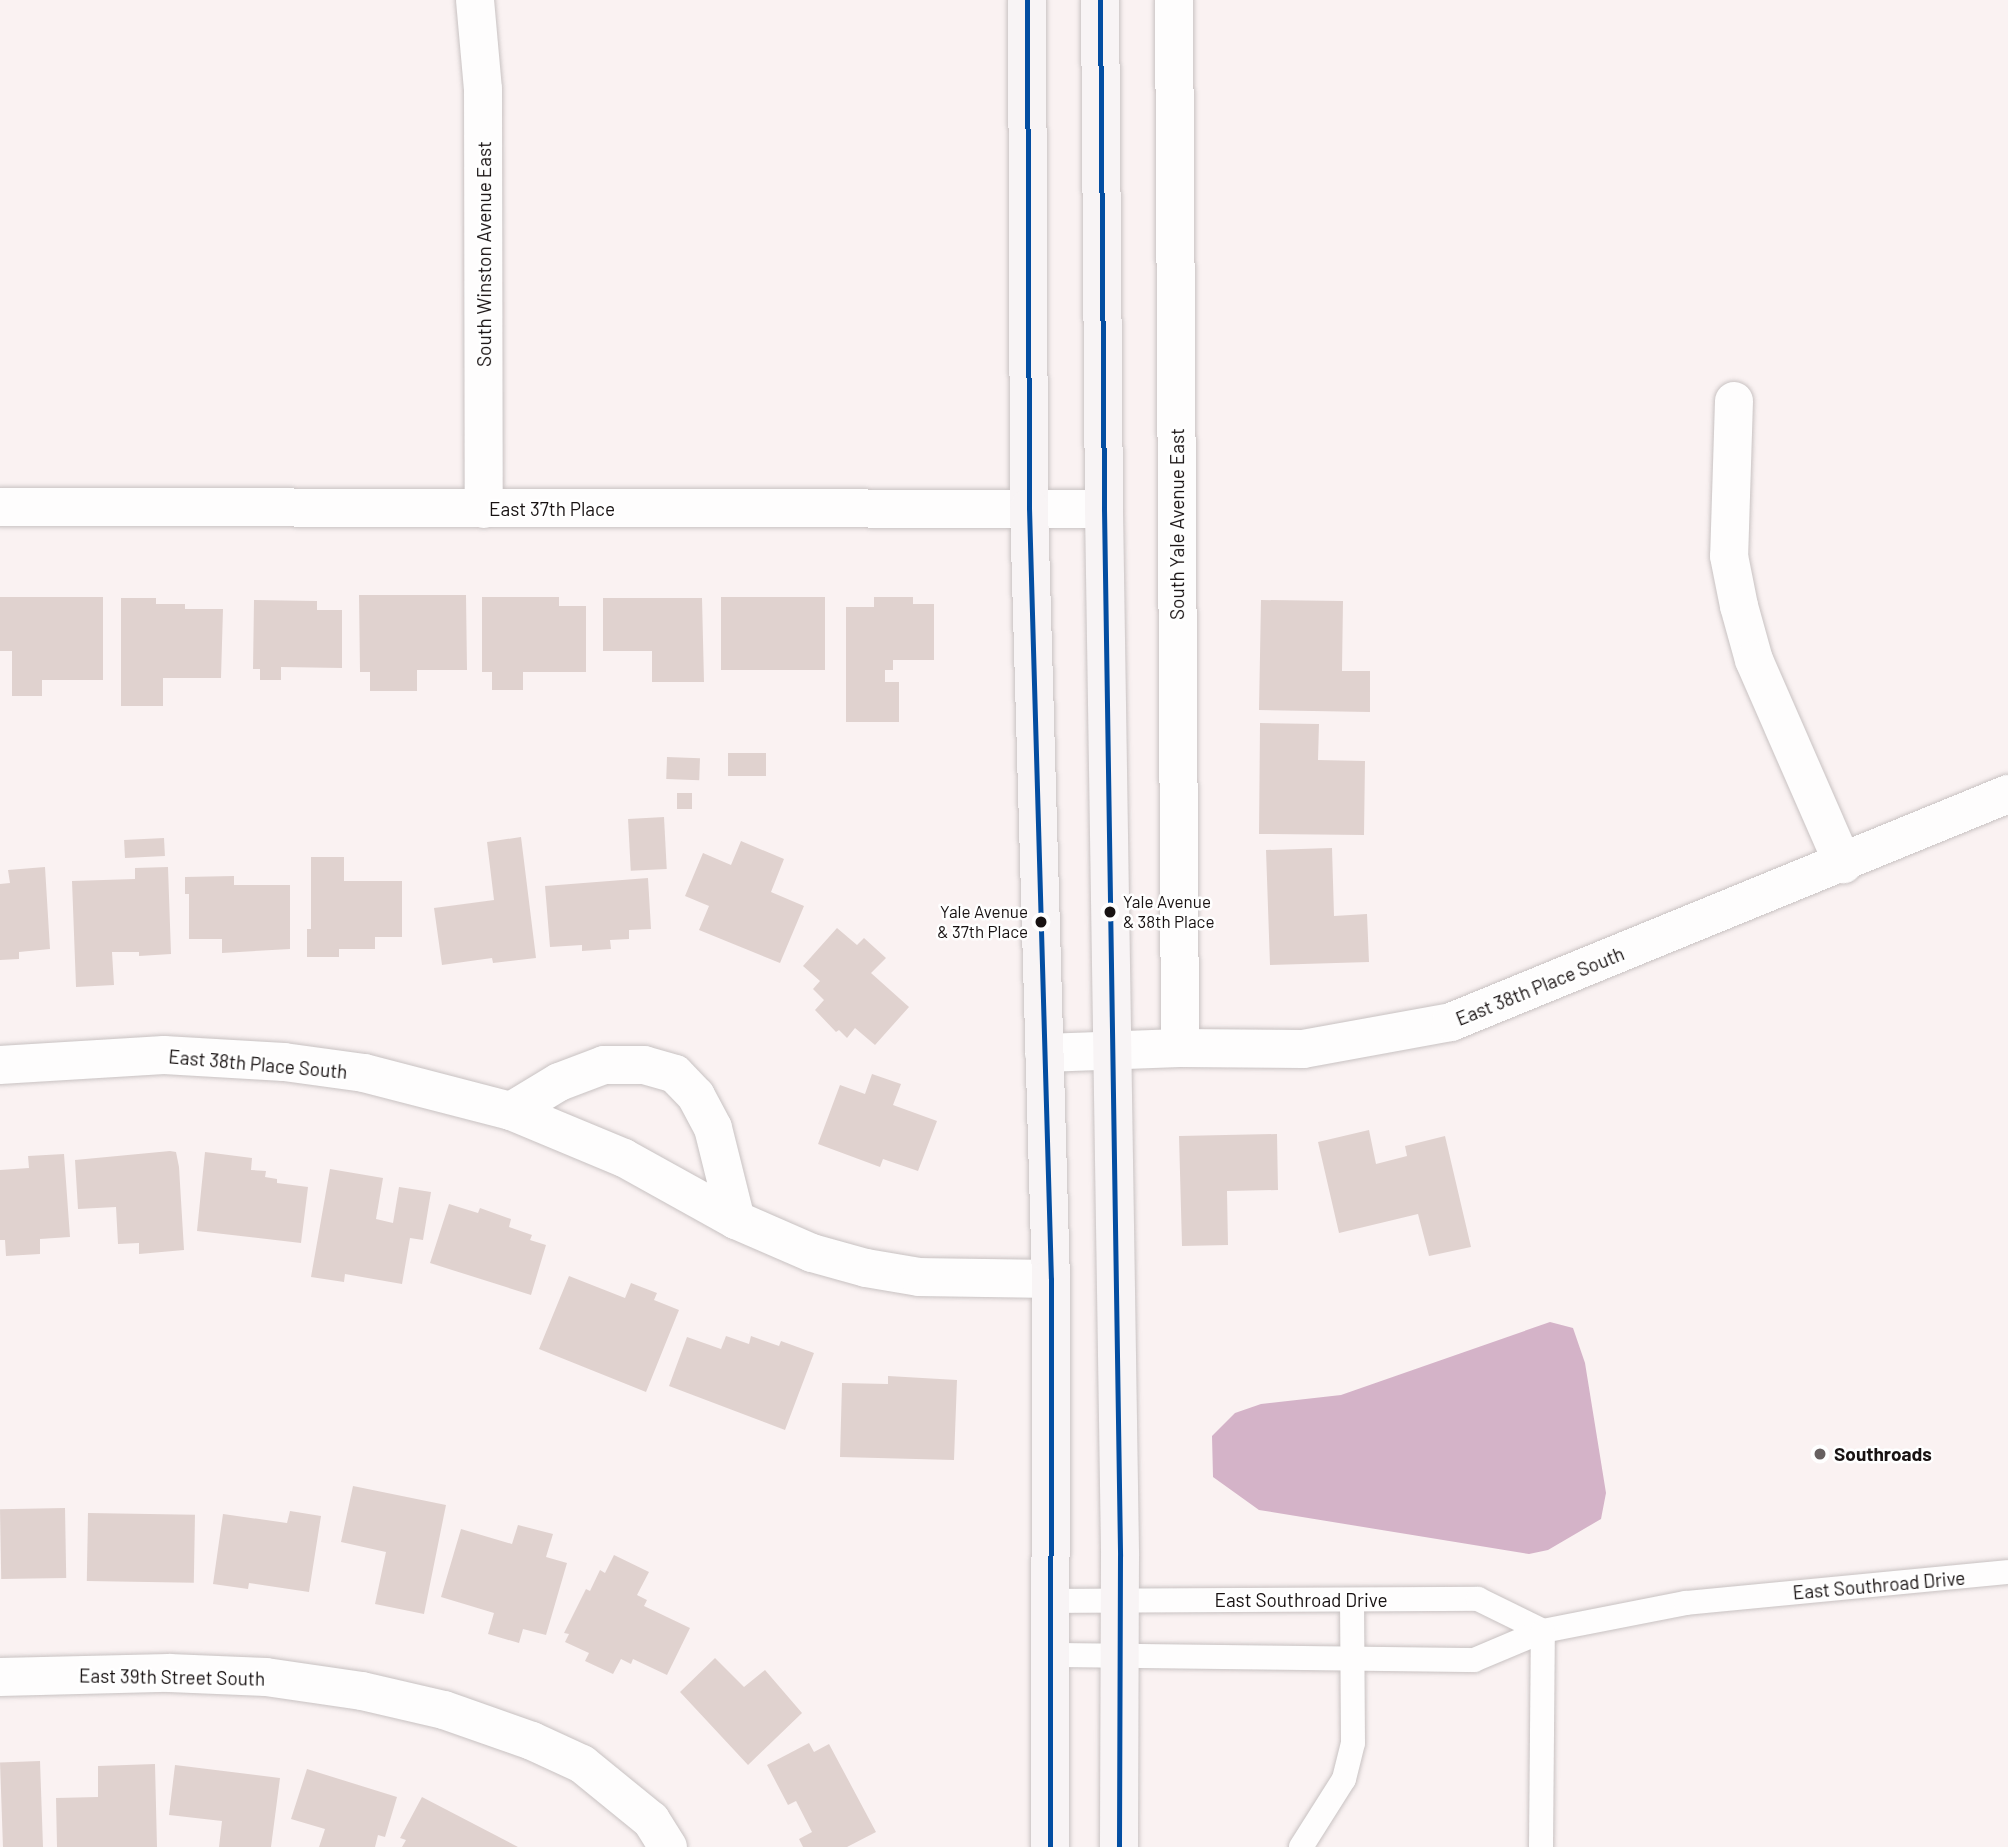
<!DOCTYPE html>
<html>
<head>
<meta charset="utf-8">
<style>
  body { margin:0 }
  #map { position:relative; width:2008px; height:1847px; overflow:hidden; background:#faf2f2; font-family:Barlow,sans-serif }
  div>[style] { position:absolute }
  .water>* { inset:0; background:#d4b3c8 }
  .building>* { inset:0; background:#e0d2cf; transform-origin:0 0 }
  .roads { filter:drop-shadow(0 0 2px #c8c2c2) drop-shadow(0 0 2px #c8c2c2) }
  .lane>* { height:24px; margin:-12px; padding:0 12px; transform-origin:12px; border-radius:12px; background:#fefdfd }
  .street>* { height:38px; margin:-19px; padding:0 19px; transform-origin:19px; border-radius:19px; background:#fefdfd }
  .primary>* { height:38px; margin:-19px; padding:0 19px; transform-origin:19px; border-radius:19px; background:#f8f4f5 }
  .bus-1>* { height:5px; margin:-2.5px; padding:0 2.5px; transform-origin:2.5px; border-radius:2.5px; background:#034ea2 }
  .dots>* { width:19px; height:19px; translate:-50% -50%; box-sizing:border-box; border:4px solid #fff; border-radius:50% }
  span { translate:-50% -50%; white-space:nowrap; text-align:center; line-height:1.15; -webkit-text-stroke:5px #fff; paint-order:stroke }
  .bus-label { font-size:17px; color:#181212 }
  .left { translate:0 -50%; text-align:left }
  .right { translate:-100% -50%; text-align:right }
  .street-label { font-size:19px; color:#181212 }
  .poi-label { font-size:19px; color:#181212; font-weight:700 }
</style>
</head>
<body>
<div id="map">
  <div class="water">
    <div style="clip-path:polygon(1550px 1322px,1573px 1328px,1585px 1363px,1606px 1493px,1601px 1519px,1548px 1550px,1529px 1554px,1259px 1510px,1213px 1477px,1212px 1436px,1235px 1413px,1261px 1404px,1341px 1395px)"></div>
  </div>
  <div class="building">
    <div style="clip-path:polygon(359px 595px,466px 595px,467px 670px,417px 670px,417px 691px,370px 691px,370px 672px,360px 672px)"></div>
    <div style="clip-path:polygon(0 597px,103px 597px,103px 680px,42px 680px,42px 696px,12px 696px,12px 651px,0 651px)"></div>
    <div style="clip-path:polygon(482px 597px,559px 597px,559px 606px,586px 606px,586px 672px,523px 672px,523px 690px,492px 690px,492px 672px,482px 672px)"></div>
    <div style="left:721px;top:597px;width:104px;height:73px"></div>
    <div style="clip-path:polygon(874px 597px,913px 597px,913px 604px,934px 604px,934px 660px,893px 660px,893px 670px,885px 670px,885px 682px,899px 682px,899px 722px,846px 722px,846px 607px,874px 607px)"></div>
    <div style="clip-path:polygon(121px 598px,156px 598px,156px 604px,185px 604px,185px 609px,223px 609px,221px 678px,163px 678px,163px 706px,121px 706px)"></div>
    <div style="clip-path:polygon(603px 598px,702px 598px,704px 682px,652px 682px,652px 651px,603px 651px)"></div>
    <div style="clip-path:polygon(254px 600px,317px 601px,317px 610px,342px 610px,342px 668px,281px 667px,281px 680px,260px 680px,260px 669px,253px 669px)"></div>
    <div style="clip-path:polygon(1261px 600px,1343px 601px,1342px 671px,1370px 671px,1370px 712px,1259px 710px)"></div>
    <div style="clip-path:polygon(1260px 723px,1319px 724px,1318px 760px,1365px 761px,1364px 835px,1259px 834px)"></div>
    <div style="left:766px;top:753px;width:23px;height:38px;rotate:90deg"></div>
    <div style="left:667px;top:757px;width:33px;height:22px;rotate:2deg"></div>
    <div style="left:677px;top:793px;width:15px;height:16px"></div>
    <div style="left:664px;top:817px;width:52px;height:36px;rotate:87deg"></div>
    <div style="clip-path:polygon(521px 837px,536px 958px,493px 963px,492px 958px,442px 965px,434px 908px,494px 900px,487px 842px)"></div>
    <div style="left:164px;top:838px;width:18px;height:40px;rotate:87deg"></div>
    <div style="clip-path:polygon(741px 841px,784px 859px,771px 892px,804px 906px,780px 963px,699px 930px,709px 906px,685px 896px,703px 853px,731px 865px)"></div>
    <div style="clip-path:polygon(1332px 848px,1334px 916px,1367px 914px,1369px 962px,1270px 965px,1266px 850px)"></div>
    <div style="clip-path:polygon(311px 857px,344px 857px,344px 881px,402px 881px,402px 937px,375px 937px,375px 949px,339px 949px,339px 957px,307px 957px,307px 929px,311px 929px)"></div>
    <div style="clip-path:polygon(45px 867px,50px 949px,19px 952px,19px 959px,0 960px,0 884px,10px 883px,8px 870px)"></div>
    <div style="clip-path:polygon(168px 867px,171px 954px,139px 956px,139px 952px,112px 952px,114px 985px,76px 987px,72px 881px,135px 879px,135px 868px)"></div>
    <div style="clip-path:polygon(234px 876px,234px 885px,290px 885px,290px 949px,222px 953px,222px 939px,189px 939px,189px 894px,185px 894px,185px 877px)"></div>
    <div style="clip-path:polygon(648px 878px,651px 929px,629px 930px,629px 939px,610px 940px,611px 949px,582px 951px,582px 945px,550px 947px,545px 886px)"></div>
    <div style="clip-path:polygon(837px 928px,857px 945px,864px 938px,886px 958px,871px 973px,909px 1007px,875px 1045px,855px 1028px,847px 1038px,839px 1030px,836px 1032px,815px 1010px,824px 1000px,813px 989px,820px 981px,803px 966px)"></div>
    <div style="clip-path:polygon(872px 1074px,901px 1084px,893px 1105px,937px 1121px,918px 1171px,883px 1159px,880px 1167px,818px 1144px,840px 1085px,865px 1094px)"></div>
    <div style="clip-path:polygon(1369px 1130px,1376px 1164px,1407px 1156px,1405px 1146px,1445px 1136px,1471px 1247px,1429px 1256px,1418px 1214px,1339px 1233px,1318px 1142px)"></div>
    <div style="clip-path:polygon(1277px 1134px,1278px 1190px,1227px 1191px,1228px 1245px,1182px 1246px,1179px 1136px)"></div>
    <div style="clip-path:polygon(170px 1151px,176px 1152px,179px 1167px,184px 1250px,139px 1254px,139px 1243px,118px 1244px,116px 1207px,78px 1209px,75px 1160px)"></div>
    <div style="clip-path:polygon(205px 1152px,252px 1158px,251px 1170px,266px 1171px,265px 1177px,277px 1179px,277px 1183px,308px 1187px,301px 1243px,197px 1231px)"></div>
    <div style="clip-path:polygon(64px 1154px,70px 1237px,40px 1239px,40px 1254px,6px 1256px,5px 1240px,0 1240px,0 1170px,29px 1168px,28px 1156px)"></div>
    <div style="clip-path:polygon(330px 1169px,383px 1178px,376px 1219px,393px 1223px,399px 1187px,431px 1192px,423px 1240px,410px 1238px,402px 1284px,345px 1274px,344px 1282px,311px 1277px)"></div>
    <div style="clip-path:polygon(449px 1204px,478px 1213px,480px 1208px,511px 1219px,509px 1227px,532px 1235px,530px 1240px,546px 1245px,531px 1295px,430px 1263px)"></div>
    <div style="clip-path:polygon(569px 1276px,625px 1298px,631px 1283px,657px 1293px,654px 1300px,679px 1310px,646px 1392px,539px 1349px)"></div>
    <div style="clip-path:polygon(726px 1336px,749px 1344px,751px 1336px,779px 1346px,781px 1341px,814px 1353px,785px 1430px,669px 1386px,687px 1337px,721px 1349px)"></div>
    <div style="clip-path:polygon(888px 1376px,957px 1380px,954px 1460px,840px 1457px,842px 1383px,888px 1384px)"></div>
    <div style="clip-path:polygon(353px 1486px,446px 1505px,424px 1614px,375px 1604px,386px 1552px,341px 1542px)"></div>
    <div style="left:65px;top:1508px;width:70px;height:65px;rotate:89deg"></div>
    <div style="clip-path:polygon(290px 1511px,321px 1516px,309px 1592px,249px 1583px,248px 1589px,213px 1584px,223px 1514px,287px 1523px)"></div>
    <div style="left:88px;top:1513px;width:107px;height:68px;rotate:1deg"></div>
    <div style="clip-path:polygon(518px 1525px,553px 1534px,546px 1557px,567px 1563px,546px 1635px,523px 1629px,519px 1643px,488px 1634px,494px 1613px,441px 1597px,461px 1529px,512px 1544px)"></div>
    <div style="clip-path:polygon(614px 1555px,649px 1572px,637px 1595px,647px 1600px,644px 1606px,690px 1628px,667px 1675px,633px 1659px,631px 1664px,621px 1659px,613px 1674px,585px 1661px,589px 1653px,565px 1642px,569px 1634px,564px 1633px,586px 1589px,590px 1591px,600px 1570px,605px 1573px)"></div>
    <div style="clip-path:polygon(715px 1658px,744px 1687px,765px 1670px,802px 1713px,748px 1765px,680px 1692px)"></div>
    <div style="clip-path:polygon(809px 1743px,814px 1752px,829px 1744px,876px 1832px,847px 1847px,803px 1847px,799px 1839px,812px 1832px,796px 1801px,788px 1805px,767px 1765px)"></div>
    <div style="left:40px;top:1761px;width:86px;height:40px;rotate:88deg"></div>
    <div style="clip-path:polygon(155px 1764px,157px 1847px,57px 1847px,56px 1798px,98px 1797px,98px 1766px)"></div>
    <div style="clip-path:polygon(175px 1765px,280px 1778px,271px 1847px,219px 1847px,222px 1821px,169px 1815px)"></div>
    <div style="clip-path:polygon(307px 1769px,397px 1797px,385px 1837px,378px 1835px,375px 1847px,319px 1847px,325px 1829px,291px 1819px)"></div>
    <div style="clip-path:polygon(422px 1797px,518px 1847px,402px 1847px,406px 1840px,400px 1838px)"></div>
  </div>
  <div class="roads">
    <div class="lane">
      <div style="left:1051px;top:1601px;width:427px;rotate:-0.3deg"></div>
      <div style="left:1478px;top:1599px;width:72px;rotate:26.2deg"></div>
      <div style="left:1051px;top:1655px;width:423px;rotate:0.7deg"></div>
      <div style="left:1474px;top:1660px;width:75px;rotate:-22.8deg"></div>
      <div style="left:1543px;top:1631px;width:146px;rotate:-11.1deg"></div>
      <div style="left:1686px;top:1603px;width:323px;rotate:-5.5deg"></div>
      <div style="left:1301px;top:1847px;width:80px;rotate:-57.7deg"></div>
      <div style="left:1344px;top:1779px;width:37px;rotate:-76deg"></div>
      <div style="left:1353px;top:1743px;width:143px;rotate:-90.4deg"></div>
      <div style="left:1541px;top:1847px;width:216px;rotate:-89.5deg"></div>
    </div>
    <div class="street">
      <div style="left:475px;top:0;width:89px;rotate:84.9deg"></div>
      <div style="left:483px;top:89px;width:420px;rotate:89.9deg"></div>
      <div style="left:1174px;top:0;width:1048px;rotate:89.67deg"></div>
      <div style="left:1734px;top:401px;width:155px;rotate:91.8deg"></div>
      <div style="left:1729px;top:556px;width:51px;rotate:78.7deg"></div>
      <div style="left:1739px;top:606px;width:56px;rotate:74.5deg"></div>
      <div style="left:1754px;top:660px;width:223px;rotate:66.4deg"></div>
      <div style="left:0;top:507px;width:1104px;rotate:0.1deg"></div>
      <div style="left:1044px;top:1053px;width:136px;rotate:-2.1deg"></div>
      <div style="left:1180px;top:1048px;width:123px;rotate:0.5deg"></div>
      <div style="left:1303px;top:1049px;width:150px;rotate:-10.3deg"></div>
      <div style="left:1451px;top:1022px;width:602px;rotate:-22.26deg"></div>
      <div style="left:0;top:1065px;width:164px;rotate:-3.5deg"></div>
      <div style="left:164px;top:1055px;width:120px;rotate:3.3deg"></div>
      <div style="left:284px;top:1062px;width:81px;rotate:7.8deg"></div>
      <div style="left:364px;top:1073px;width:152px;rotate:14.5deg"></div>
      <div style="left:511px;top:1111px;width:122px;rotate:22.6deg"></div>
      <div style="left:624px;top:1158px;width:128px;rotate:29deg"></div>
      <div style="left:736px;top:1220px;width:83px;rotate:23.5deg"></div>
      <div style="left:812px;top:1253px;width:56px;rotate:15.5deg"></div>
      <div style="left:866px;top:1268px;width:54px;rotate:9.6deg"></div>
      <div style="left:919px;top:1277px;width:132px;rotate:0.9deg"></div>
      <div style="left:511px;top:1111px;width:56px;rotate:-31.1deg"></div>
      <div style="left:559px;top:1082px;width:48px;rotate:-20.7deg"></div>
      <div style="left:604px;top:1065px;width:40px"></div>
      <div style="left:644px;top:1065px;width:32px;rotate:16deg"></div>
      <div style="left:675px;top:1074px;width:30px;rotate:46deg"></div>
      <div style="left:696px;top:1096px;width:36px;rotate:62deg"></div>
      <div style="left:713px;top:1128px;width:95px;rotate:76deg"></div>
      <div style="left:0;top:1677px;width:169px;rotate:-1.4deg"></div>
      <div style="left:169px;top:1673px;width:97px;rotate:2.4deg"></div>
      <div style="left:266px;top:1677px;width:97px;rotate:8.3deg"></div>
      <div style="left:362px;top:1691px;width:84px;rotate:13deg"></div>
      <div style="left:444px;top:1710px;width:93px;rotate:19.4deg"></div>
      <div style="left:532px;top:1741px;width:55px;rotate:24.7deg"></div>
      <div style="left:582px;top:1764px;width:89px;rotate:39.1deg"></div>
      <div style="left:651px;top:1820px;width:32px;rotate:58deg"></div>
    </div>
    <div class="primary">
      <div style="left:1027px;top:0;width:508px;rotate:89.77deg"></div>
      <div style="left:1029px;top:508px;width:771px;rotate:88.37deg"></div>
      <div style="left:1051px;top:1279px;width:568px;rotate:90.1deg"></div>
      <div style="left:1100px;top:0;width:509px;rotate:89.55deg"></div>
      <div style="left:1104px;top:509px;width:1047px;rotate:89.12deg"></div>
      <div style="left:1120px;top:1556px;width:291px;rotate:90.2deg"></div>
    </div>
  </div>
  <div class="bus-1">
    <div style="left:1027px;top:0;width:508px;rotate:89.77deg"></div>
    <div style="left:1029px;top:508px;width:771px;rotate:88.37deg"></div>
    <div style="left:1051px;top:1279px;width:568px;rotate:90.1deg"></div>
    <div style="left:1100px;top:0;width:509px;rotate:89.55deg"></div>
    <div style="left:1104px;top:509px;width:1047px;rotate:89.12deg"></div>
    <div style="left:1120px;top:1556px;width:291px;rotate:90.2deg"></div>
  </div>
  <div class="dots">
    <div style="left:1110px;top:912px;background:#181212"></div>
    <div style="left:1041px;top:922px;background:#181212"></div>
    <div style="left:1820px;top:1454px;background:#676060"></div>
  </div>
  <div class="bus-label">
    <span class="left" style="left:1123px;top:912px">Yale Avenue<br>&amp; 38th Place</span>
    <span class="right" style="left:1028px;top:922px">Yale Avenue<br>&amp; 37th Place</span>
  </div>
  <div class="street-label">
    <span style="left:484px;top:254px;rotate:-90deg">South Winston Avenue East</span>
    <span style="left:552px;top:509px">East 37th Place</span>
    <span style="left:1177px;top:524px;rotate:-90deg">South Yale Avenue East</span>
    <span style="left:1540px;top:986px;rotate:-22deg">East 38th Place South</span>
    <span style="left:258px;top:1064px;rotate:5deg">East 38th Place South</span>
    <span style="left:1879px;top:1585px;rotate:-5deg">East Southroad Drive</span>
    <span style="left:1301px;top:1600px">East Southroad Drive</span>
    <span style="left:172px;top:1677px;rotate:1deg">East 39th Street South</span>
  </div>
  <div class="poi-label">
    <span class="left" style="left:1834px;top:1454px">Southroads</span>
  </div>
</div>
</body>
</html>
